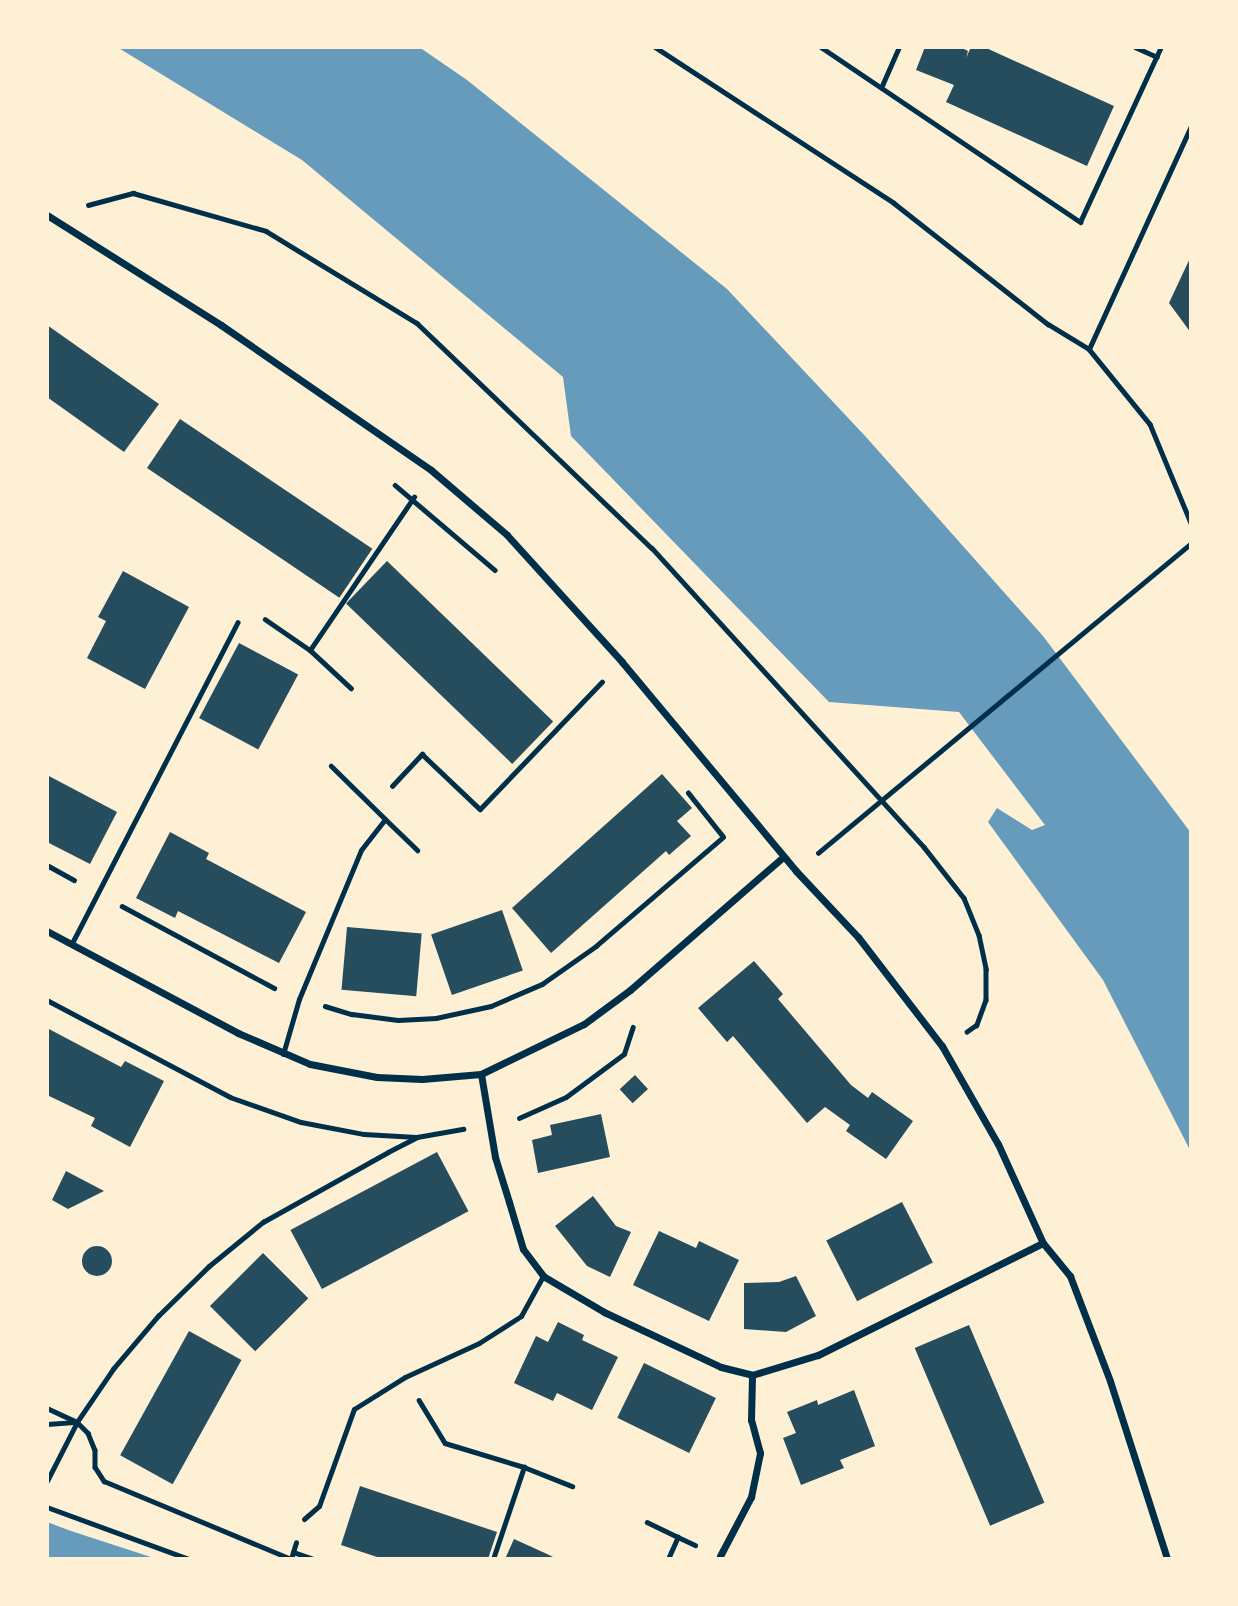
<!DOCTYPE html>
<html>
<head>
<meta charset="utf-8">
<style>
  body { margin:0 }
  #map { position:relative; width:1238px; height:1606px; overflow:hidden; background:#fdf0d5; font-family:Manrope,sans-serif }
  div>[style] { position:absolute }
  .water>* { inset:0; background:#669bbc }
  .building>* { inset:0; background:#264d5e; transform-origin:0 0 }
  .round { border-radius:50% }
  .path>* { height:4.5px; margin:-2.25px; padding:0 2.25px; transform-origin:2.25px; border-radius:2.25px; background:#003049 }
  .service>* { height:5px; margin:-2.5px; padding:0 2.5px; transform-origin:2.5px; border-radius:2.5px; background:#003049 }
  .minor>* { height:7px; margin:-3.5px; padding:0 3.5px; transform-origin:3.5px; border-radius:3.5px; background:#003049 }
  span { translate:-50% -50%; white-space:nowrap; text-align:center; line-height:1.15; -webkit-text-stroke:6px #fdf0d5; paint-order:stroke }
  .frame { position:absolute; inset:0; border:49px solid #fdf0d5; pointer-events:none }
</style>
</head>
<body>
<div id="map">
  <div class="water">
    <div style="clip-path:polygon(117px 47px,419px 47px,467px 80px,727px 289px,866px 437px,1043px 636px,1191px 833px,1191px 1152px,1103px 980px,988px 822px,997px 808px,1032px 830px,1045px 825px,959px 712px,829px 702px,571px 436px,563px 377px,302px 160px)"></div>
    <div style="clip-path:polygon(47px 1522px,71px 1531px,157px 1559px,47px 1559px)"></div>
  </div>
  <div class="building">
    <div style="clip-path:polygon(925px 47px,960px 47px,968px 51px,966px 58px,971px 47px,984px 47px,1114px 106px,1087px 166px,946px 102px,954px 85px,916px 70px)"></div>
    <div style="clip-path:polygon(1191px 256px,1191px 333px,1169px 303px)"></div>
    <div style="clip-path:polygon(47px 325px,159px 404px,124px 452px,47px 397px)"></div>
    <div style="left:180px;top:419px;width:232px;height:59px;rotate:34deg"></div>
    <div style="left:387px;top:561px;width:231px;height:59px;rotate:44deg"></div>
    <div style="clip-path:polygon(123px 571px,189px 607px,145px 689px,87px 658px,106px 621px,98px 617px)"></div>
    <div style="left:239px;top:643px;width:67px;height:85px;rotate:28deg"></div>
    <div style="clip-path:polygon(662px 774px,692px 808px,677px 821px,691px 836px,669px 855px,666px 851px,551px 953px,512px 908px)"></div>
    <div style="clip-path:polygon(47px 775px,117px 812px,90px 864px,47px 842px)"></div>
    <div style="clip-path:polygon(170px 832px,209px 853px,206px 859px,306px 912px,279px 963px,178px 911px,175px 918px,136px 898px)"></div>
    <div style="left:502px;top:910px;width:64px;height:75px;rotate:71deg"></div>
    <div style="left:347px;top:927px;width:75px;height:63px;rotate:5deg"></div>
    <div style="clip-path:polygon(754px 961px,783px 994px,778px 999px,851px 1085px,868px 1098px,872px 1092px,913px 1121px,886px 1159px,846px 1131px,850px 1125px,825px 1107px,807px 1123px,733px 1036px,727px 1042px,698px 1008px)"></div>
    <div style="clip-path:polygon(47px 1028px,121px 1067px,125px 1061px,164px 1081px,130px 1147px,91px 1126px,95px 1118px,47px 1095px)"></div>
    <div style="left:635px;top:1075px;width:19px;height:21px;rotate:47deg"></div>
    <div style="clip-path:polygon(601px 1114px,610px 1157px,538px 1173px,532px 1140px,552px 1135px,550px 1125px)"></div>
    <div style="left:437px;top:1152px;width:67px;height:166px;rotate:62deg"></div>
    <div style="clip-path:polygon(66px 1171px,104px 1191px,68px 1209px,52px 1200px)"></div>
    <div style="clip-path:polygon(593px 1196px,616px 1226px,631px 1232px,610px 1277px,587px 1266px,555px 1226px)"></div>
    <div style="left:902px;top:1202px;width:68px;height:85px;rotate:63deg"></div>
    <div style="clip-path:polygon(659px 1231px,696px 1248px,699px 1241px,739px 1260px,709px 1321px,633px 1285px)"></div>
    <div class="round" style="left:82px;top:1246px;width:30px;height:30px"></div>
    <div style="left:263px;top:1253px;width:64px;height:75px;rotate:45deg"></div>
    <div style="clip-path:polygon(796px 1276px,816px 1316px,786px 1332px,744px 1329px,744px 1283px,779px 1282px)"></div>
    <div style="clip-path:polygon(558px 1322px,584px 1335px,582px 1340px,618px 1357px,592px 1410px,557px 1393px,553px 1401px,514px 1383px,536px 1336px,548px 1342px)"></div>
    <div style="left:969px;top:1325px;width:193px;height:59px;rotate:67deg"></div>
    <div style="left:189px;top:1331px;width:60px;height:142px;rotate:29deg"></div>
    <div style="left:644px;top:1363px;width:80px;height:61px;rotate:26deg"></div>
    <div style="clip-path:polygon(854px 1390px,875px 1446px,840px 1460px,844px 1468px,801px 1485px,783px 1438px,796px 1433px,787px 1412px,817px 1400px,818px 1405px)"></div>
    <div style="clip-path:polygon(360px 1486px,497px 1532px,488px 1559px,383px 1559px,341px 1545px)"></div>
    <div style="clip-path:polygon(514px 1539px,547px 1554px,557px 1559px,505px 1559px)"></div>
  </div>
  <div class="path">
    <div style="left:655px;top:47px;width:285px;rotate:33.1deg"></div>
    <div style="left:894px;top:203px;width:196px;rotate:38.2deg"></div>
    <div style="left:1048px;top:324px;width:48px;rotate:31.4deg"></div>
    <div style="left:1089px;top:349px;width:97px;rotate:50.9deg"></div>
    <div style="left:1150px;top:424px;width:107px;rotate:67.5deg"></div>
    <div style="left:821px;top:47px;width:313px;rotate:34deg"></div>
    <div style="left:1080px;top:222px;width:193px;rotate:-65.2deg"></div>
    <div style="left:1135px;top:47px;width:24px;rotate:24deg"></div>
    <div style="left:881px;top:88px;width:45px;rotate:-66.3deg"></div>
    <div style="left:88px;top:205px;width:47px;rotate:-14.9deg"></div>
    <div style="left:133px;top:193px;width:138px;rotate:15.9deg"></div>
    <div style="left:266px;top:231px;width:177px;rotate:31.4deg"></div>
    <div style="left:417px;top:323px;width:325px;rotate:43.8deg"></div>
    <div style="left:652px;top:548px;width:404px;rotate:47.7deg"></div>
    <div style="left:924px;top:847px;width:65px;rotate:51.9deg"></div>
    <div style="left:964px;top:898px;width:40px;rotate:68deg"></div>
    <div style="left:979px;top:935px;width:35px;rotate:78deg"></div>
    <div style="left:986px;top:969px;width:31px;rotate:90deg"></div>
    <div style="left:986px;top:1000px;width:27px;rotate:110deg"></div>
    <div style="left:977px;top:1025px;width:12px;rotate:145deg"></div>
    <div style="left:1089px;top:349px;width:245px;rotate:-65.4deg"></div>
    <div style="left:395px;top:485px;width:131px;rotate:40.4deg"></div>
    <div style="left:265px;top:619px;width:55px;rotate:34.6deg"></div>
    <div style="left:310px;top:650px;width:185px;rotate:-55.8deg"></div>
    <div style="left:310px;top:650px;width:56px;rotate:42.8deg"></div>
    <div style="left:392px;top:786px;width:44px;rotate:-46.8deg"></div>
    <div style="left:422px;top:754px;width:80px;rotate:43.5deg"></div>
    <div style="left:480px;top:809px;width:176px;rotate:-46.2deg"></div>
    <div style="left:818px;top:853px;width:485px;rotate:-39.7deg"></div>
    <div style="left:47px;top:865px;width:31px;rotate:29deg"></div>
    <div style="left:122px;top:906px;width:173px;rotate:28.3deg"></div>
    <div style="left:47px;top:1000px;width:207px;rotate:27.9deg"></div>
    <div style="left:230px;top:1097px;width:75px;rotate:19.4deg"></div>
    <div style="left:301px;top:1122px;width:64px;rotate:10.8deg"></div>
    <div style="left:364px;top:1134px;width:52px;rotate:3.3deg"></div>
    <div style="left:325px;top:1006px;width:28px;rotate:17deg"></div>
    <div style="left:352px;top:1014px;width:46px;rotate:7.4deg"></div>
    <div style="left:398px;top:1020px;width:38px;rotate:-3deg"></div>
    <div style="left:436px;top:1018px;width:56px;rotate:-12.3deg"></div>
    <div style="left:491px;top:1006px;width:56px;rotate:-23.3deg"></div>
    <div style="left:542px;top:984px;width:66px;rotate:-35.1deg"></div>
    <div style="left:596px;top:946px;width:167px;rotate:-40.6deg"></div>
    <div style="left:723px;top:837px;width:56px;rotate:-128.5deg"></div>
    <div style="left:519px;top:1118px;width:51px;rotate:-24.1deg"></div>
    <div style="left:566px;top:1097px;width:72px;rotate:-36.6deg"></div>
    <div style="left:624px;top:1054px;width:28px;rotate:-72deg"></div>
    <div style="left:419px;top:1400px;width:50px;rotate:58.8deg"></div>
    <div style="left:445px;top:1443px;width:83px;rotate:16.9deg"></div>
    <div style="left:524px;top:1467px;width:52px;rotate:21.6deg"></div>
    <div style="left:47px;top:1408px;width:33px;rotate:25deg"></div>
    <div style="left:77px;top:1422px;width:16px;rotate:45deg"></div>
    <div style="left:88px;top:1433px;width:18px;rotate:68deg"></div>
    <div style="left:95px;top:1450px;width:17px;rotate:90deg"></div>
    <div style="left:95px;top:1467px;width:17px;rotate:57deg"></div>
    <div style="left:104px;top:1481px;width:203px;rotate:22.6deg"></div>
    <div style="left:291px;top:1559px;width:17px;rotate:-73deg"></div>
    <div style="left:47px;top:1424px;width:30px;rotate:-4deg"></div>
    <div style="left:47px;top:1481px;width:66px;rotate:-63deg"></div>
    <div style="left:77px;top:1422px;width:64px;rotate:-55.8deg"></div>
    <div style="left:113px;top:1369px;width:70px;rotate:-49.7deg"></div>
    <div style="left:158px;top:1316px;width:71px;rotate:-44.4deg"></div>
    <div style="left:209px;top:1266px;width:70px;rotate:-39.2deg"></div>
    <div style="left:263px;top:1222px;width:143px;rotate:-29.2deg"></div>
    <div style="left:388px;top:1152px;width:33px;rotate:-27deg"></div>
    <div style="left:417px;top:1137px;width:47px;rotate:-9.9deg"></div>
    <div style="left:47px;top:1507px;width:151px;rotate:20.1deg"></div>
    <div style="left:647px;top:1522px;width:34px;rotate:26deg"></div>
    <div style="left:293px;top:1552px;width:21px;rotate:19deg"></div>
    <div style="left:493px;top:1559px;width:97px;rotate:-71.4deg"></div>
    <div style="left:668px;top:1559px;width:24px;rotate:-66deg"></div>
    <div style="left:678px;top:1537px;width:19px;rotate:25deg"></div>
  </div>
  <div class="service">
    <div style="left:385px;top:819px;width:45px;rotate:44.1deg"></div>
    <div style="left:72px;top:943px;width:361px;rotate:-62.7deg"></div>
    <div style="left:283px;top:1054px;width:57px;rotate:-73.8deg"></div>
    <div style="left:299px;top:999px;width:161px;rotate:-67.4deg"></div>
    <div style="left:361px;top:850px;width:39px;rotate:-52deg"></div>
    <div style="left:385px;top:819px;width:76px;rotate:-135.5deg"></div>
    <div style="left:304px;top:1519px;width:20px;rotate:-41deg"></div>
    <div style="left:319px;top:1506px;width:103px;rotate:-70.2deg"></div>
    <div style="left:354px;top:1409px;width:60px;rotate:-32.1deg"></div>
    <div style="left:405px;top:1377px;width:81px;rotate:-24.7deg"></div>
    <div style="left:479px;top:1343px;width:50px;rotate:-32.7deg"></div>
    <div style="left:521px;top:1316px;width:46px;rotate:-61.2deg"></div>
  </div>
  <div class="minor">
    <div style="left:47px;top:215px;width:206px;rotate:32.3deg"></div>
    <div style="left:221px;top:325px;width:255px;rotate:34.6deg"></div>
    <div style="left:431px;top:470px;width:100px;rotate:40.5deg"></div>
    <div style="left:507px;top:535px;width:171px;rotate:47.8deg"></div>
    <div style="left:622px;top:662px;width:272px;rotate:50.2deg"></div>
    <div style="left:796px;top:871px;width:91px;rotate:46.8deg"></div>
    <div style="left:858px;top:937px;width:138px;rotate:52.4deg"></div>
    <div style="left:942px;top:1046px;width:113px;rotate:60.3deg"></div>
    <div style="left:998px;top:1144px;width:109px;rotate:65.6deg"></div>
    <div style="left:1043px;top:1243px;width:43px;rotate:50.7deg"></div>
    <div style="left:1070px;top:1276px;width:112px;rotate:69.1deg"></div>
    <div style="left:1110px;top:1381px;width:187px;rotate:72.2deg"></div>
    <div style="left:47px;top:931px;width:217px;rotate:28.1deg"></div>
    <div style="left:238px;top:1033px;width:78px;rotate:23.3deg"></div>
    <div style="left:310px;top:1064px;width:68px;rotate:11deg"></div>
    <div style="left:377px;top:1077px;width:45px;rotate:2.5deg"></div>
    <div style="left:422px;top:1079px;width:59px;rotate:-4.8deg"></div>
    <div style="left:481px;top:1074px;width:114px;rotate:-25.9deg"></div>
    <div style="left:584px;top:1024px;width:57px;rotate:-36.5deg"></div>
    <div style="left:630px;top:990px;width:203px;rotate:-41deg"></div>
    <div style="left:481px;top:1074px;width:84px;rotate:80.4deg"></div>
    <div style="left:495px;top:1157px;width:47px;rotate:72.7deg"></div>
    <div style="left:509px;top:1202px;width:49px;rotate:73.4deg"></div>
    <div style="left:523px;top:1249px;width:34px;rotate:53deg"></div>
    <div style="left:543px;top:1276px;width:71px;rotate:30.5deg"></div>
    <div style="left:604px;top:1312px;width:129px;rotate:25.2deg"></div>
    <div style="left:721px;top:1367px;width:32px;rotate:14deg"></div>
    <div style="left:752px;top:1375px;width:69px;rotate:-16.9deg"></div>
    <div style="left:818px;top:1355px;width:251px;rotate:-26.5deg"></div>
    <div style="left:720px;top:1556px;width:67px;rotate:-62.3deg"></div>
    <div style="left:751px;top:1497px;width:45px;rotate:-78.4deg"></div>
    <div style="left:760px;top:1453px;width:34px;rotate:-105deg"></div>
    <div style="left:751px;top:1420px;width:45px;rotate:-88.7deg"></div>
  </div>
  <div class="frame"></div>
</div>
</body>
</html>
